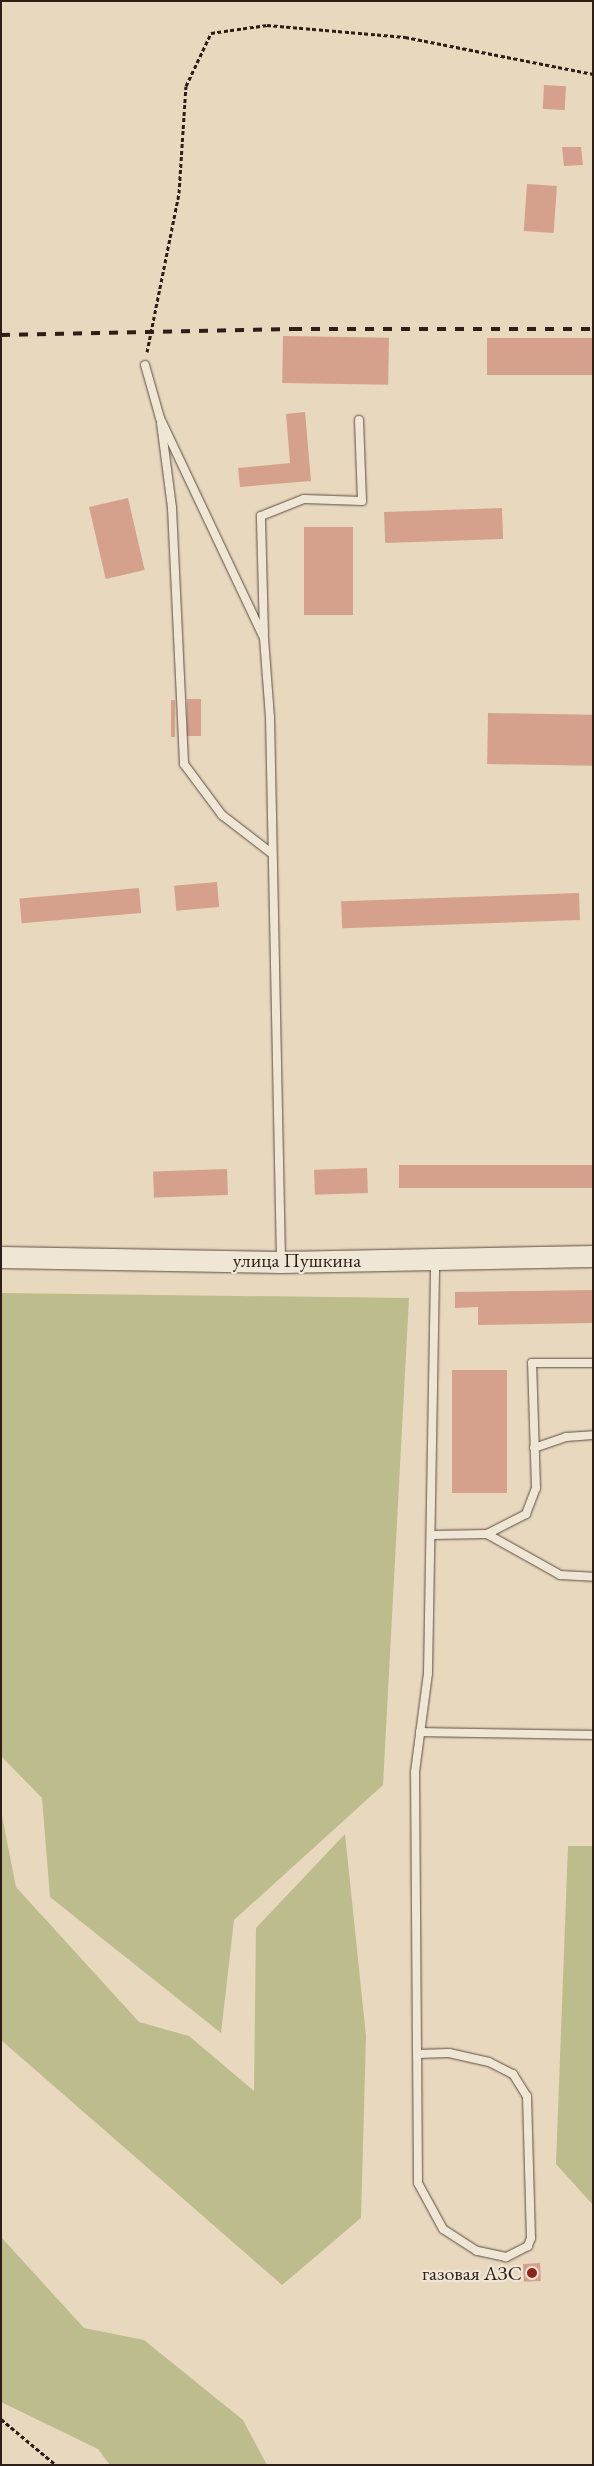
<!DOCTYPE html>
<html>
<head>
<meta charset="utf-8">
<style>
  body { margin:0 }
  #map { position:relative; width:594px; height:2466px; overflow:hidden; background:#e8d8be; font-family:"EB Garamond",serif }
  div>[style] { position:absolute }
  .green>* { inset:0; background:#bdbc8c }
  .building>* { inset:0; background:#d6a18c; transform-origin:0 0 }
  .path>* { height:3px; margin-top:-1.5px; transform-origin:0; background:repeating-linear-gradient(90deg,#2d1e18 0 4px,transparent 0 6.5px) }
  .roads { filter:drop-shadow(0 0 1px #5c4c42) drop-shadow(0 0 1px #5c4c42) }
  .lane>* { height:8px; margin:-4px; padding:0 4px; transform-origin:4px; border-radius:4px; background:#f0e6d5 }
  .secondary>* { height:21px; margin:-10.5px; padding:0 10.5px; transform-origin:10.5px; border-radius:10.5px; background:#f0e6d5 }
  .rail>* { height:4px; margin-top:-2px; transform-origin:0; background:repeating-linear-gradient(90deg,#2d1e18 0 9px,transparent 0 18px) }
  .dots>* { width:14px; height:14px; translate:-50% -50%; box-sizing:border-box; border:2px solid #f0e6d5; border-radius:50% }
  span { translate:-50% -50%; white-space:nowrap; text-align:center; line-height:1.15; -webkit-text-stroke:4.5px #f0e6d5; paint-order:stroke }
  .street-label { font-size:20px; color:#2d1e18 }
  .poi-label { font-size:20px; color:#2d1e18 }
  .right { translate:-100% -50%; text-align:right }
  .frame { position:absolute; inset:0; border:2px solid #2d1e18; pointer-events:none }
</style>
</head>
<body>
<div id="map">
  <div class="green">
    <div style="clip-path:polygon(1px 1293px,409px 1298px,383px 1785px,234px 1920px,221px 2033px,50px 1897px,42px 1798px,1px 1756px)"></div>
    <div style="clip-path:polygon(1px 1811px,16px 1887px,139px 2022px,189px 2036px,254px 2091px,256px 1928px,345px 1834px,366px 2036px,361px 2218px,282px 2285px,1px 2040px)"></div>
    <div style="clip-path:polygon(568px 1846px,593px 1846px,593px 2205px,556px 2164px)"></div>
    <div style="clip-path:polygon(1px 2237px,84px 2328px,144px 2340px,243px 2420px,267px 2465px,110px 2465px,98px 2449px,1px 2402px)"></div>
  </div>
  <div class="building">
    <div style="left:544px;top:85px;width:22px;height:24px;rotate:3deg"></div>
    <div style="clip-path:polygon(562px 147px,581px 147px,583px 165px,564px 166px)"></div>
    <div style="left:527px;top:184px;width:30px;height:47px;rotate:4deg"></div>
    <div style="left:283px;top:336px;width:106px;height:47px;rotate:1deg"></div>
    <div style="left:593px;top:338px;width:37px;height:106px;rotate:90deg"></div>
    <div style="clip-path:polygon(305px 412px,311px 481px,240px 487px,238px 468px,290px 463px,286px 414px)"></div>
    <div style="left:128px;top:498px;width:74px;height:40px;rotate:77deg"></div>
    <div style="left:502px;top:508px;width:31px;height:118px;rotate:88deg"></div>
    <div style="left:304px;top:527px;width:49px;height:88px"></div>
    <div style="left:187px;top:699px;width:14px;height:37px"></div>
    <div style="left:171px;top:700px;width:4px;height:37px"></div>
    <div style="left:488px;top:713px;width:105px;height:51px;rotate:1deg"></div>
    <div style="left:217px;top:882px;width:25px;height:43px;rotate:85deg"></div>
    <div style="left:139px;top:888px;width:25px;height:120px;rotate:85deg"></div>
    <div style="left:579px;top:893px;width:27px;height:238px;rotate:88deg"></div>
    <div style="left:593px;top:1165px;width:23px;height:194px;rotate:90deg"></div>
    <div style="left:367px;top:1168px;width:25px;height:53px;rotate:88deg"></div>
    <div style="left:227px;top:1169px;width:26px;height:74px;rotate:88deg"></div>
    <div style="clip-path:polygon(593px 1290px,593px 1323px,478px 1325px,478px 1307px,455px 1308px,455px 1292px)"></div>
    <div style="left:507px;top:1370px;width:123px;height:55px;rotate:90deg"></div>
    <div style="left:540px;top:2263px;width:18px;height:17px;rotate:87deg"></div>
  </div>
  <div class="path">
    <div style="left:147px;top:352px;width:162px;rotate:-78.6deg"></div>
    <div style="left:179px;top:193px;width:107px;rotate:-86.3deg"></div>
    <div style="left:186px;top:86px;width:59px;rotate:-64.7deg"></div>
    <div style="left:211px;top:33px;width:57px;rotate:-8.1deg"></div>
    <div style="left:267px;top:25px;width:139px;rotate:5deg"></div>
    <div style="left:405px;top:37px;width:192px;rotate:11.1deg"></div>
    <div style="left:1px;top:2419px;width:72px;rotate:39.9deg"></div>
  </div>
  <div class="roads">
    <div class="lane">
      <div style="left:145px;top:365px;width:55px;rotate:74.2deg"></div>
      <div style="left:160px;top:418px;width:243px;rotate:64.7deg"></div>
      <div style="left:264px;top:638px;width:79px;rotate:85.7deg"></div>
      <div style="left:270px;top:717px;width:543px;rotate:88.84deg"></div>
      <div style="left:161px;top:423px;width:86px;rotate:82.6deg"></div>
      <div style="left:172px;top:508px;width:256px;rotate:87.3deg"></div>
      <div style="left:184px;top:764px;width:64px;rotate:53.3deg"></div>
      <div style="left:222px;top:815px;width:61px;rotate:37.6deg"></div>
      <div style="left:264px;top:634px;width:118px;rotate:-91.5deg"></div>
      <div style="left:261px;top:516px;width:46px;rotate:-21.6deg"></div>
      <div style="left:304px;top:499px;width:58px;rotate:2deg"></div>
      <div style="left:362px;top:501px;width:81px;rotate:-92.1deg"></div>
      <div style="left:534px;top:1448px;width:34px;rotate:-19deg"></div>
      <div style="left:566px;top:1437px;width:27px;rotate:-4deg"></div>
      <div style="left:487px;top:1534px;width:84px;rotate:29.3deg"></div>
      <div style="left:560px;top:1575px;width:33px;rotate:3deg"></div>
      <div style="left:433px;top:1535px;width:54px;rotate:-1.1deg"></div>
      <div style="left:487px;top:1534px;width:44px;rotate:-27.1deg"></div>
      <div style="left:526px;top:1514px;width:28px;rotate:-69deg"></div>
      <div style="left:536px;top:1488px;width:125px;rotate:-91.8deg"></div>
      <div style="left:532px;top:1363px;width:61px"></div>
      <div style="left:420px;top:1732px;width:173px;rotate:1deg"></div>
      <div style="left:417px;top:2054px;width:32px;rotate:-2deg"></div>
      <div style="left:449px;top:2053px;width:41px;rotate:12.7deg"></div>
      <div style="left:489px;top:2062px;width:27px;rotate:27deg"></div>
      <div style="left:513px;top:2074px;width:26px;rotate:58deg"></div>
      <div style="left:527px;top:2096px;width:142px;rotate:88.4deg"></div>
      <div style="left:531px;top:2238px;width:9px;rotate:111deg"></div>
      <div style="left:528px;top:2246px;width:25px;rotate:153deg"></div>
      <div style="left:506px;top:2257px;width:30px;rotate:-168deg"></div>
      <div style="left:477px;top:2251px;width:40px;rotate:-147.1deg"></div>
      <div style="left:443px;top:2229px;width:52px;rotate:-118.5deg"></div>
      <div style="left:418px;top:2183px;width:129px;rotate:-90.4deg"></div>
      <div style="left:417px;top:2054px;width:282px;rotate:-90.4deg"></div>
      <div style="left:415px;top:1772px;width:100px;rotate:-82.5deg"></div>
      <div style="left:428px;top:1673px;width:412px;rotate:-89deg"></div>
    </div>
    <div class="secondary">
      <div style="left:1px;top:1257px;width:280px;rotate:1deg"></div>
      <div style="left:281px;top:1262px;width:312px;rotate:-1.1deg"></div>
    </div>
  </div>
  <div class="rail">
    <div style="left:1px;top:335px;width:292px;rotate:-1.2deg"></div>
    <div style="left:293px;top:329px;width:300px"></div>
  </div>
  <div class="dots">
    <div style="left:532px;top:2273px;background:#8f2418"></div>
  </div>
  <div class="street-label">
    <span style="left:297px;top:1260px">улица Пушкина</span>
  </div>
  <div class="poi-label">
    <span class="right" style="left:522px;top:2273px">газовая АЗС</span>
  </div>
  <div class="frame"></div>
</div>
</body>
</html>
